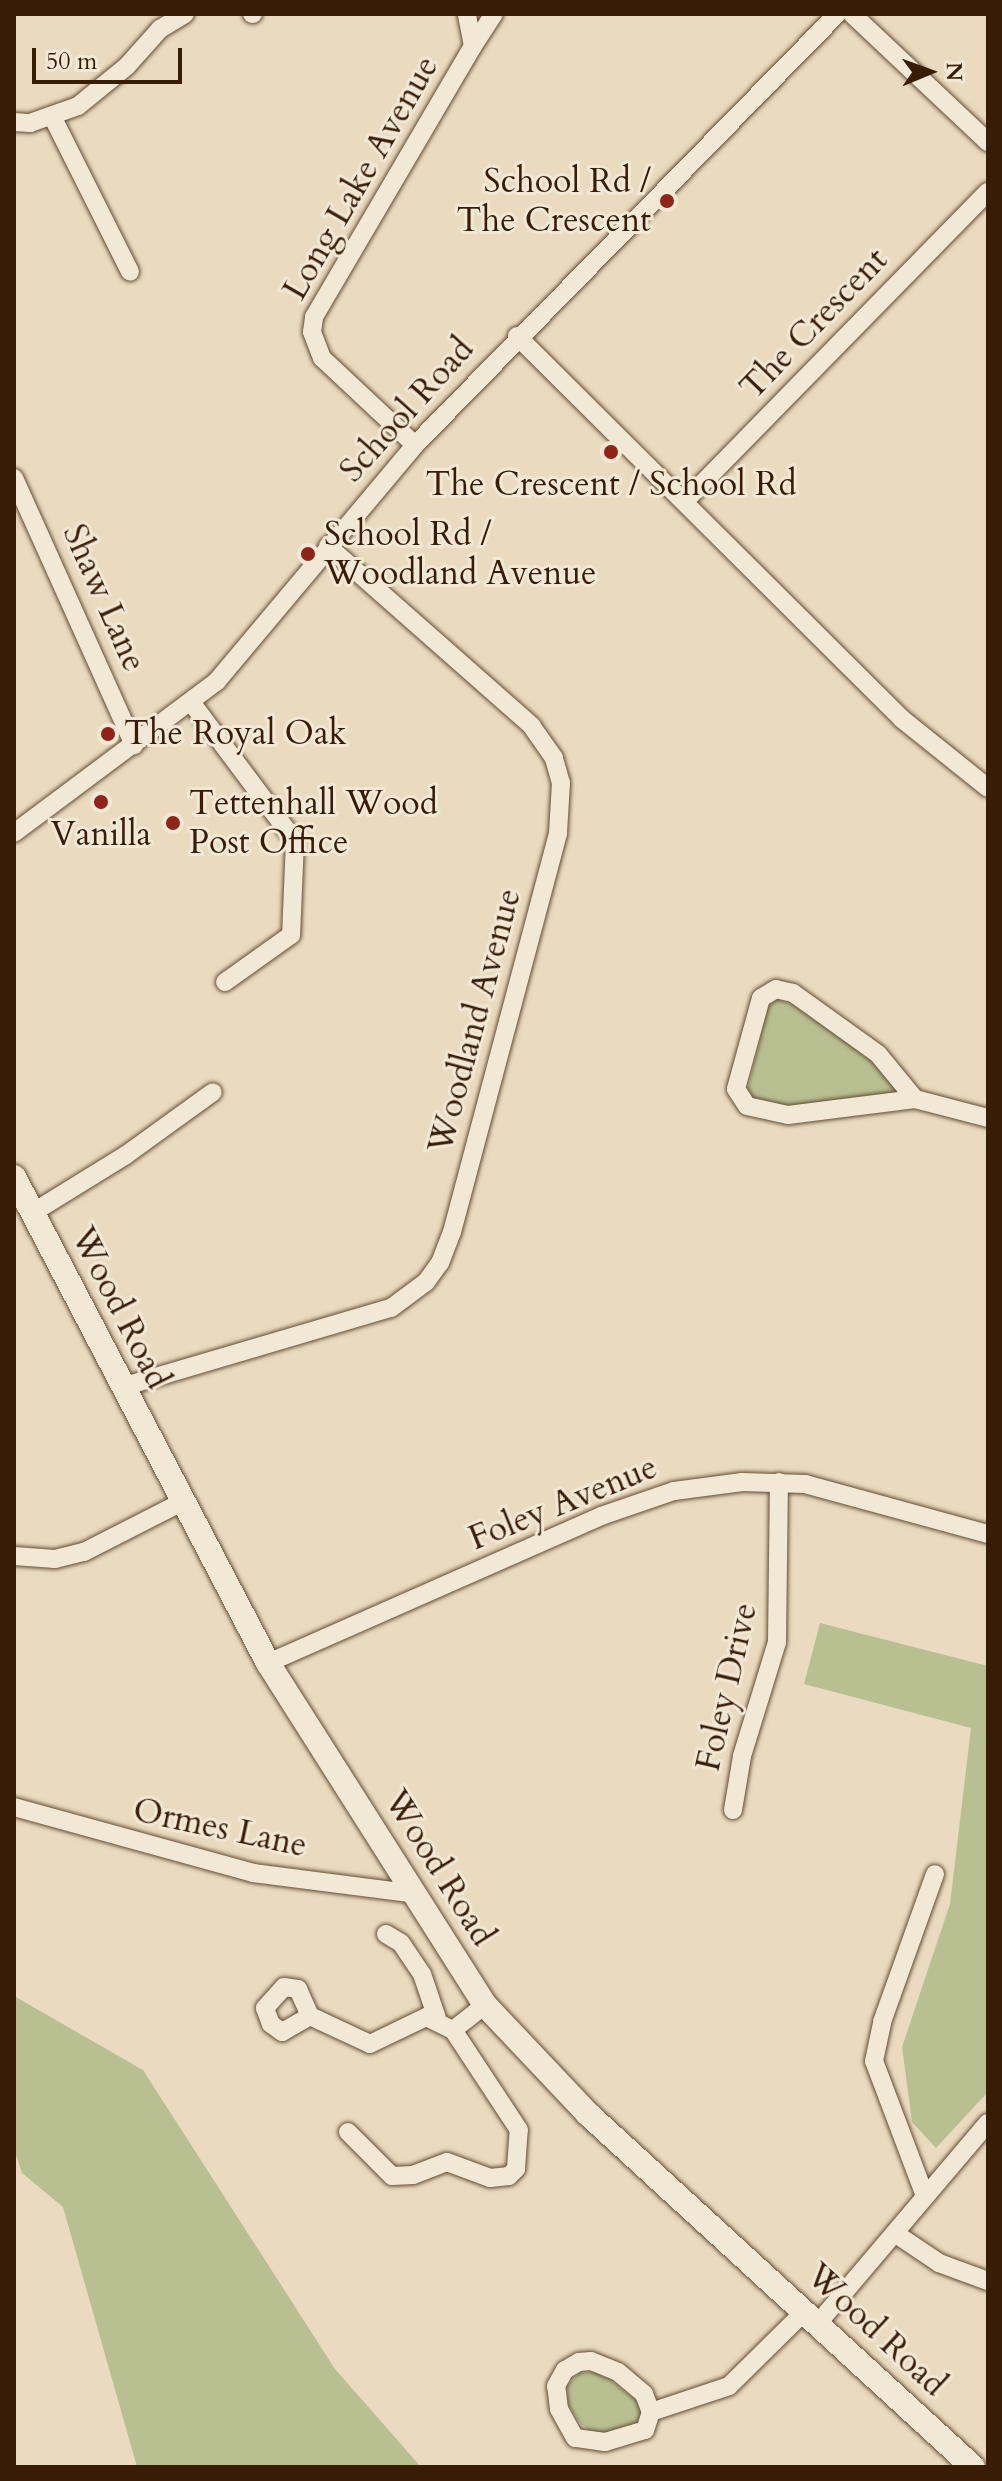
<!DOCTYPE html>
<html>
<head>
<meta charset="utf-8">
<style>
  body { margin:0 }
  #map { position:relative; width:1002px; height:2481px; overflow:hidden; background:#eadbc0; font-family:Cardo,serif }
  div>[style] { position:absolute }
  .green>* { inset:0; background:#b8c091 }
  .roads { filter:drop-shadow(0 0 2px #644c33) drop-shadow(0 0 2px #644c33) }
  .minor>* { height:18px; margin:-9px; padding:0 9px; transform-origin:9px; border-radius:9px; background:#f1e8d6 }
  .tertiary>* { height:24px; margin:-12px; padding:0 12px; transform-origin:12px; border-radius:12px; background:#f1e8d6 }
  .dots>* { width:22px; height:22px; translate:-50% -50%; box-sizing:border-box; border:4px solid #f1e8d6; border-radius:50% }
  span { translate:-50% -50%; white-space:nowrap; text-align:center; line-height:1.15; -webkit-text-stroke:6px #f1e8d6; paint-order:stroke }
  .street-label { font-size:34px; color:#381d04 }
  .poi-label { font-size:34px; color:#381d04 }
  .right { translate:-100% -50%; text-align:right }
  .left { translate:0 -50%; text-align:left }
  .frame { position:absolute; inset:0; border:16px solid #381d04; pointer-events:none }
  .north { position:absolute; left:890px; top:32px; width:80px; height:80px; -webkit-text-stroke:6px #f1e8d6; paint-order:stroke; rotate:89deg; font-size:22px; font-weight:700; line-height:32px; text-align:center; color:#381d04 }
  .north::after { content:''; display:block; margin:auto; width:28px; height:36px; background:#381d04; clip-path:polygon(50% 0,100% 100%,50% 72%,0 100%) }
  .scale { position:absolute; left:32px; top:48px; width:150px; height:36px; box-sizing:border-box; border:4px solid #381d04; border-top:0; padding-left:10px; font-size:24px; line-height:28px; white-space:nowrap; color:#381d04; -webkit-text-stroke:6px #f1e8d6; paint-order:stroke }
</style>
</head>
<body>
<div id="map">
  <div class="green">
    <div style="clip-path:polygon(778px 999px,805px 1010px,894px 1078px,897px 1087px,889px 1094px,793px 1108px,746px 1097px,768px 1006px)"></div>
    <div style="clip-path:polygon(820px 1623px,988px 1666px,988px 2092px,936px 2148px,912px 2122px,902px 2047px,950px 1904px,971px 1728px,804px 1684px)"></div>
    <div style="clip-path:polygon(14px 1996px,143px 2070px,335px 2369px,421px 2467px,137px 2467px,63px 2207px,22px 2173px,14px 2149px)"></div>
    <div style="clip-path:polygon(600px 2372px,642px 2405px,641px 2422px,613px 2435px,594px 2434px,580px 2423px,568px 2404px,567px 2386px,579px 2373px)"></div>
  </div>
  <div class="roads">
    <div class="minor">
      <div style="left:252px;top:14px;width:1px"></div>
      <div style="left:852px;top:14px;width:187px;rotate:43.3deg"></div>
      <div style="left:473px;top:46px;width:38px;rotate:-57deg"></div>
      <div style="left:52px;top:116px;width:174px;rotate:63.4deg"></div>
      <div style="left:14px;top:122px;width:16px;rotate:4deg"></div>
      <div style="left:30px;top:123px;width:51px;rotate:-19.5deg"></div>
      <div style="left:78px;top:106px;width:63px;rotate:-39.2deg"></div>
      <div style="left:127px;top:66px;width:50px;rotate:-48.3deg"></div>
      <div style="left:160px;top:29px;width:29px;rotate:-31deg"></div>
      <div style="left:517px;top:336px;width:543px;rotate:44.85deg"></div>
      <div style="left:902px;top:719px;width:110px;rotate:38.7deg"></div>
      <div style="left:415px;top:445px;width:127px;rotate:-136.9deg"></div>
      <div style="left:322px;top:358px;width:28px;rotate:-111deg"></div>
      <div style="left:312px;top:332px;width:15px;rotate:-82deg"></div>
      <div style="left:314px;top:317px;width:314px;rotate:-59.6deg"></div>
      <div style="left:473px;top:46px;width:33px;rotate:-101deg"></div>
      <div style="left:14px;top:478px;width:293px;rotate:65.8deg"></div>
      <div style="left:685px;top:501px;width:433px;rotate:-45.6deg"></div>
      <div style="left:191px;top:702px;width:174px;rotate:53.2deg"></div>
      <div style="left:295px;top:841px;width:94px;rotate:92.4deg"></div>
      <div style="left:291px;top:935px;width:81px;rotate:144.5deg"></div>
      <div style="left:14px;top:833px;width:254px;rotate:-36.8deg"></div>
      <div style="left:217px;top:681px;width:308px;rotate:-50deg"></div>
      <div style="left:415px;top:445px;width:603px;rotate:-45.6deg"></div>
      <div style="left:915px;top:1099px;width:58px;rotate:-129.4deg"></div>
      <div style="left:878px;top:1054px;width:105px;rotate:-144.3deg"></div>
      <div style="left:793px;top:993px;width:17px;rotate:-167deg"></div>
      <div style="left:776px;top:989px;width:17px;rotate:149deg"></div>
      <div style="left:761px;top:998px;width:94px;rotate:105.4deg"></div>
      <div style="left:736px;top:1089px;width:20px;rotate:57deg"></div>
      <div style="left:747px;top:1106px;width:42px;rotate:12.4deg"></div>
      <div style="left:788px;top:1115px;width:128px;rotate:-7.2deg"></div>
      <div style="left:915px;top:1099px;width:75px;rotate:14.6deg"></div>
      <div style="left:32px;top:1213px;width:110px;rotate:-31.7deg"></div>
      <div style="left:126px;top:1155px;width:107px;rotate:-35.9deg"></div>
      <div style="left:122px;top:1387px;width:280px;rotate:-16.4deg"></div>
      <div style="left:391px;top:1308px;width:44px;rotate:-36.6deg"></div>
      <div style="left:426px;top:1282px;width:24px;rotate:-54deg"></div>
      <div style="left:440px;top:1263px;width:33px;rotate:-69deg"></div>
      <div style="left:452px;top:1232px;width:413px;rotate:-75.1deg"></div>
      <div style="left:558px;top:833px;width:50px;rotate:-86.6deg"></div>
      <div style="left:561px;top:783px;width:26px;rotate:-106deg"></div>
      <div style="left:554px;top:758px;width:39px;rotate:-125deg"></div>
      <div style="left:532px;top:726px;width:272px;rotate:-138.6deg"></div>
      <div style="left:14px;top:1556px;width:41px;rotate:4.2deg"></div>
      <div style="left:55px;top:1559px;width:30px;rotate:-14deg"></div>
      <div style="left:84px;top:1552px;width:110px;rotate:-27deg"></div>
      <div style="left:268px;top:1663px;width:364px;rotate:-23.8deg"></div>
      <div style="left:601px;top:1516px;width:77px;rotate:-18.9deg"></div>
      <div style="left:674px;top:1491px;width:69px;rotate:-7.5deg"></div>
      <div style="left:742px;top:1482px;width:63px;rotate:1.8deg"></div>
      <div style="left:805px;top:1484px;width:190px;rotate:15.3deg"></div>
      <div style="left:14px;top:1807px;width:248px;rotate:15.4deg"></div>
      <div style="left:253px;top:1873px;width:164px;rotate:7.3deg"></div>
      <div style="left:733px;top:1810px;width:55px;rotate:-80.5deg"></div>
      <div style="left:742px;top:1756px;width:119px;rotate:-72.9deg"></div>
      <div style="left:777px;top:1642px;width:160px;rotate:-89.3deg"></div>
      <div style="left:386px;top:1934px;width:17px;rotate:31deg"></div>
      <div style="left:401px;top:1943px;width:37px;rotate:56deg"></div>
      <div style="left:422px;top:1974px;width:46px;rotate:71.2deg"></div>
      <div style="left:310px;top:2016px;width:32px;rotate:150deg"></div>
      <div style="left:282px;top:2032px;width:14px;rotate:-144deg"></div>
      <div style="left:271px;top:2024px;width:17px;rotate:-111deg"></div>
      <div style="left:265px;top:2008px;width:28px;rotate:-48deg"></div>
      <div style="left:284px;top:1987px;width:14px;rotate:8deg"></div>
      <div style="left:298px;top:1989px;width:30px;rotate:66deg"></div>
      <div style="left:310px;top:2016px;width:66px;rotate:25deg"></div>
      <div style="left:370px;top:2044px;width:62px;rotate:-25.7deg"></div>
      <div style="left:426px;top:2017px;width:30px;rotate:26deg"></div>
      <div style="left:453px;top:2030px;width:41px;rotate:-38deg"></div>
      <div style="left:348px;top:2132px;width:62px;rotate:45deg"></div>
      <div style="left:392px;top:2176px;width:21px;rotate:-3deg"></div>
      <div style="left:413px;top:2175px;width:36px;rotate:-21deg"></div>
      <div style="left:447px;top:2162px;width:46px;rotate:20.4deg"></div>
      <div style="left:490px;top:2178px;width:19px;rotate:-6deg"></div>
      <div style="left:509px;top:2176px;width:10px;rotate:-45deg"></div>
      <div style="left:516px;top:2169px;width:39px;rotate:-86deg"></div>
      <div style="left:519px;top:2130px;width:120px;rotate:-123.4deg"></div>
      <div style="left:925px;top:2196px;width:144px;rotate:-110.7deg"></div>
      <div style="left:874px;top:2061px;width:40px;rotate:-78deg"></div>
      <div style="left:882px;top:2022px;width:157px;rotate:-70.3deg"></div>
      <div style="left:896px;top:2234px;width:52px;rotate:34deg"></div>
      <div style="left:939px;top:2263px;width:52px;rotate:20.2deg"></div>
      <div style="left:819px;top:2322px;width:261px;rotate:-49.7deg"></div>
      <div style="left:579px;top:2362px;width:12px;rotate:-5deg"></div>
      <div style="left:591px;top:2361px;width:29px;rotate:22deg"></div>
      <div style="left:618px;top:2372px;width:34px;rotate:40deg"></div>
      <div style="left:644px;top:2394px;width:19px;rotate:69deg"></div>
      <div style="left:651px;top:2412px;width:19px;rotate:108deg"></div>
      <div style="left:645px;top:2430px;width:42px;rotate:163.3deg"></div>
      <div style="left:605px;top:2442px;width:30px;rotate:-172deg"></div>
      <div style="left:575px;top:2438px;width:33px;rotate:-119deg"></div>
      <div style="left:559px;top:2409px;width:23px;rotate:-97deg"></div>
      <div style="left:556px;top:2386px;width:18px;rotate:-61deg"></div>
      <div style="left:565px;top:2370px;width:16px;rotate:-30deg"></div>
      <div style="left:651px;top:2412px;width:82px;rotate:-18.4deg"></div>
      <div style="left:729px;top:2386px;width:108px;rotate:-44.6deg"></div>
    </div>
    <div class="tertiary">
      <div style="left:14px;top:1177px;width:548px;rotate:62.41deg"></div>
      <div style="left:268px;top:1663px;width:405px;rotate:57.6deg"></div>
      <div style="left:485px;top:2005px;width:150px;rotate:46.6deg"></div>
      <div style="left:588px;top:2114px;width:522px;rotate:42.52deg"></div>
    </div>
  </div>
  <div class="dots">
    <div style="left:667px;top:201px;background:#8f2418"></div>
    <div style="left:611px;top:452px;background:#8f2418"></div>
    <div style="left:308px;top:554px;background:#8f2418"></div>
    <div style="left:108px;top:734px;background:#8f2418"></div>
    <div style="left:101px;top:802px;background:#8f2418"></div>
    <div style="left:173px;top:823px;background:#8f2418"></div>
  </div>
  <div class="street-label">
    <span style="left:361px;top:178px;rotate:-60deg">Long Lake Avenue</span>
    <span style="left:814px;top:324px;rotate:-46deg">The Crescent</span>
    <span style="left:407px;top:410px;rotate:-48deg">School Road</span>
    <span style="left:104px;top:598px;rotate:66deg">Shaw Lane</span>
    <span style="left:475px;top:1021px;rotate:-75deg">Woodland Avenue</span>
    <span style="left:120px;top:1308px;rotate:63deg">Wood Road</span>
    <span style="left:563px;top:1503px;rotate:-22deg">Foley Avenue</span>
    <span style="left:727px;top:1687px;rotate:-77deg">Foley Drive</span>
    <span style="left:220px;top:1828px;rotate:12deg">Ormes Lane</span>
    <span style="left:439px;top:1868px;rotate:58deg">Wood Road</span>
    <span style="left:876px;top:2330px;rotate:43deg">Wood Road</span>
  </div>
  <div class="poi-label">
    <span class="right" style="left:651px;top:201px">School Rd /<br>The Crescent</span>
    <span style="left:611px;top:485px">The Crescent / School Rd</span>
    <span class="left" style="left:324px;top:554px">School Rd /<br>Woodland Avenue</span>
    <span class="left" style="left:124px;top:734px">The Royal Oak</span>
    <span class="left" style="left:189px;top:823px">Tettenhall Wood<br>Post Office</span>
    <span style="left:101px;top:835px">Vanilla</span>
  </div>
  <div class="frame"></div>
  <div class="north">N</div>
  <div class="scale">50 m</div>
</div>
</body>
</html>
